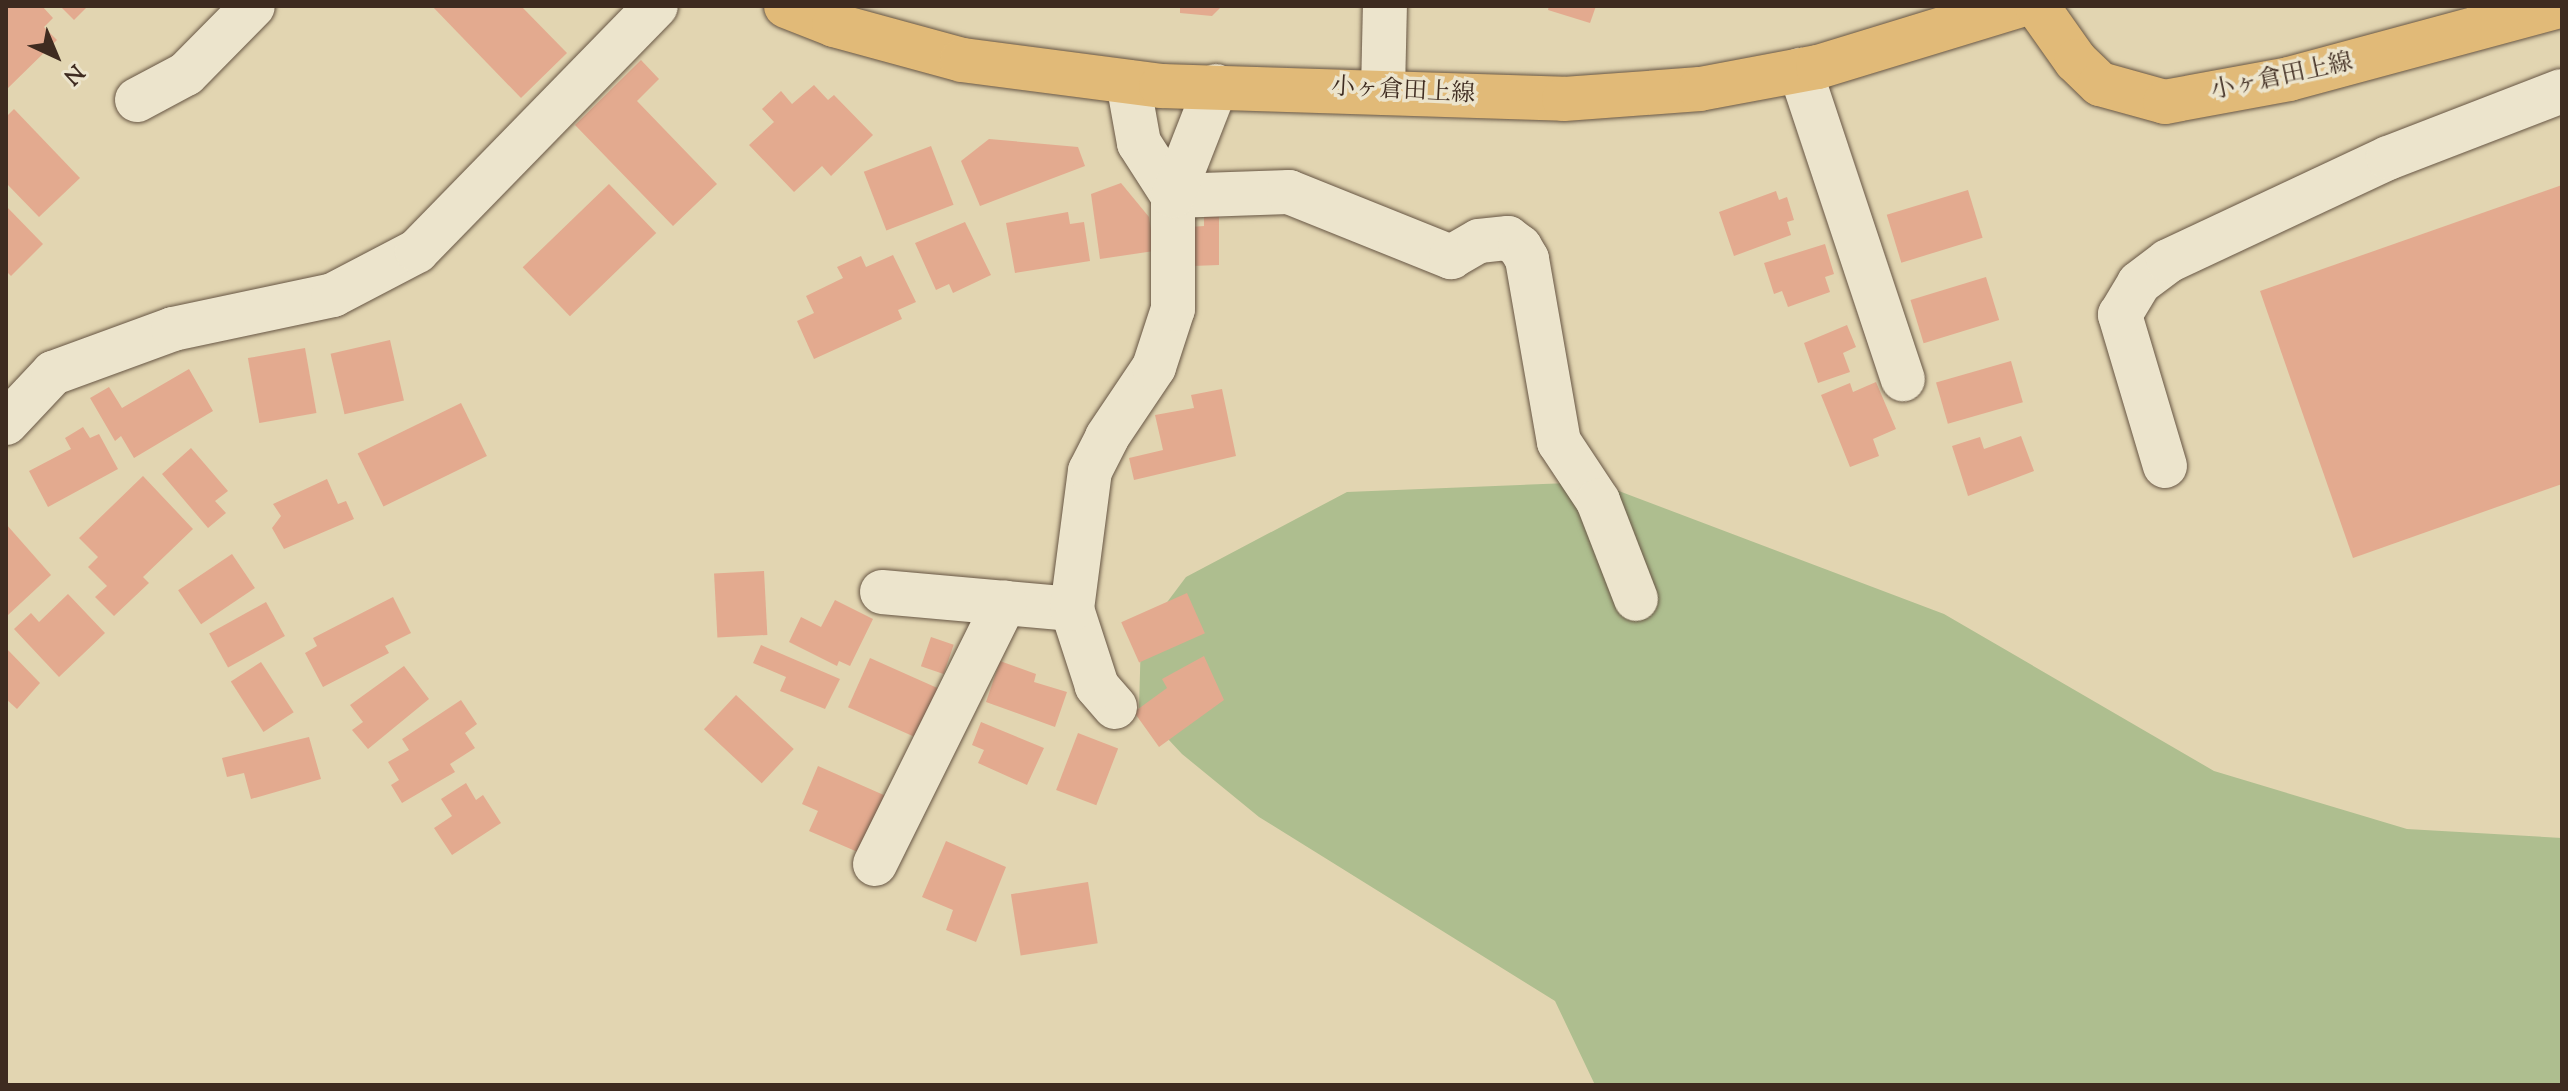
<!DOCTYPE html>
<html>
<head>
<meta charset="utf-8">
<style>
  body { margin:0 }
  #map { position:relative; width:2568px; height:1091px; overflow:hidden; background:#e2d5b1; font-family:"Sorts Mill Goudy","Noto Serif JP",serif }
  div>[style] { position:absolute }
  .green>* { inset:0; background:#aebe8f }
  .building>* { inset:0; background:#e3aa8f; transform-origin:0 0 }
  .roads { filter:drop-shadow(0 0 2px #675644) drop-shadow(0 0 2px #675644) }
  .minor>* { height:44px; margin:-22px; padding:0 22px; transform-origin:22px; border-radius:22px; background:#ece4cc }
  .major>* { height:44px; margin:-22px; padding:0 22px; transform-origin:22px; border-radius:22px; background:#e1ba78 }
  span { translate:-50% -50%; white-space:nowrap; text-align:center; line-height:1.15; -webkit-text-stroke:7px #ece4cc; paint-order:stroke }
  .street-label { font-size:24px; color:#3e2b20 }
  .frame { position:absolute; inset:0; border:8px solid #3e2b20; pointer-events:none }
  .north { position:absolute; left:16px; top:16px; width:80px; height:80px; -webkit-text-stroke:6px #ece4cc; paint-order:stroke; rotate:136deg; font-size:22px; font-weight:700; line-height:32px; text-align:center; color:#3e2b20 }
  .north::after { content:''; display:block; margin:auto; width:28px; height:36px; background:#3e2b20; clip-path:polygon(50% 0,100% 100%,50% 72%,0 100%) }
</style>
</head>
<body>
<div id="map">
  <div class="green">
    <div style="clip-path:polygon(1595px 482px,1944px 614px,2214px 771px,2407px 829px,2562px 838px,2562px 1085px,1595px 1085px,1555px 1001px,1259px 817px,1182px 754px,1139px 708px,1141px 637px,1186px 577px,1347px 492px)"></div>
  </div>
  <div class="building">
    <div style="clip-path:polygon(6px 6px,42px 6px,53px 18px,44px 27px,57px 40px,6px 90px)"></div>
    <div style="clip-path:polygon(60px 6px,88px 6px,74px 20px)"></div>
    <div style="clip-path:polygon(432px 6px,521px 6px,567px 53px,521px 98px)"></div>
    <div style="clip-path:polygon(1180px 6px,1222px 6px,1212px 16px,1180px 13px)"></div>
    <div style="clip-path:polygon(1549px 6px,1596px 6px,1590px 23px,1548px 10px)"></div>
    <div style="clip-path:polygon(641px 60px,659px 79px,637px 101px,717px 184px,673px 226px,575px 125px)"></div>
    <div style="clip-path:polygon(814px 85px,828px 100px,834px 95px,873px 135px,831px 176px,822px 166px,794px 192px,749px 145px,774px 122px,762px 109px,781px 91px,792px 104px)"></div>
    <div style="clip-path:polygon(14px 109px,80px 178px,39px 217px,6px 183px,6px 117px)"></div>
    <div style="clip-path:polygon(989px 139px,1078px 147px,1085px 166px,980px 206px,961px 161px)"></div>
    <div style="left:931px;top:146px;width:63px;height:72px;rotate:69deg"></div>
    <div style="clip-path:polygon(1121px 183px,1149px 217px,1154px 251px,1100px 259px,1091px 194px)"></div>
    <div style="left:609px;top:184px;width:68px;height:120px;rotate:46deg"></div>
    <div style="clip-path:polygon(2562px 185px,2562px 484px,2353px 558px,2260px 291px)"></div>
    <div style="left:1968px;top:190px;width:50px;height:85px;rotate:73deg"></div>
    <div style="clip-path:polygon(1776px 191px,1779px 200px,1787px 197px,1794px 220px,1787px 222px,1791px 235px,1734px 256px,1719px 212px)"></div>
    <div style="clip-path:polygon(6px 206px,43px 244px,11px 276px,6px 271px)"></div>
    <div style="clip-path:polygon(1204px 211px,1219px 211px,1219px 265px,1192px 266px,1190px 227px,1204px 226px)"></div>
    <div style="clip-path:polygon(1068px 212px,1070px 224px,1084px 222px,1090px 261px,1015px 273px,1006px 223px)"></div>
    <div style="clip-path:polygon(965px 222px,991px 275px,953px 293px,949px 284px,936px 290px,915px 243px)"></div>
    <div style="clip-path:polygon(1825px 244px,1834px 274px,1825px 277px,1830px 292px,1788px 307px,1782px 291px,1774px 294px,1764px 263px)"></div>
    <div style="clip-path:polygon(893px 255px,916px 302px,898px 310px,902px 319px,814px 359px,797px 321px,814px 313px,806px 296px,843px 278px,837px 267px,861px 256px,866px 267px)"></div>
    <div style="left:1986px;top:277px;width:45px;height:79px;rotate:73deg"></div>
    <div style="clip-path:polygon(1847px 325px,1856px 347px,1843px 353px,1850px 372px,1818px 383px,1804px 343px)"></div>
    <div style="left:390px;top:340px;width:62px;height:61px;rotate:77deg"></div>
    <div style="left:305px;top:348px;width:66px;height:58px;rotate:80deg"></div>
    <div style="left:2011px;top:361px;width:43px;height:78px;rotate:74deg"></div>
    <div style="clip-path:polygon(189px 369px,213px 411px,134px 458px,121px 436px,115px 441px,90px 398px,109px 387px,122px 408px)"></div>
    <div style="clip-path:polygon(1876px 382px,1896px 429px,1873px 439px,1879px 456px,1850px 467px,1821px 395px,1850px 383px,1853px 392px)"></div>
    <div style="clip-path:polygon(1222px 389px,1236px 456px,1134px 480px,1129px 458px,1163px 450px,1155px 415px,1194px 408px,1191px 395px)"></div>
    <div style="left:461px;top:403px;width:59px;height:115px;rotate:64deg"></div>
    <div style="clip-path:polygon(83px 427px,90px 438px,99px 434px,118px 469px,48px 507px,29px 471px,71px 449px,65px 438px)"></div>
    <div style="clip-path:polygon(2021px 436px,2034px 471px,1968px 496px,1952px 446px,1980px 437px,1984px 449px)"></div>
    <div style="clip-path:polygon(191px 448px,228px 491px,215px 501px,226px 513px,208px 528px,162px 474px)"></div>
    <div style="clip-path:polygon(143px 476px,193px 529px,143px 577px,149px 583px,114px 616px,95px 597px,107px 586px,88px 567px,98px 557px,79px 538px)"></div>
    <div style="clip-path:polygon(327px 479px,338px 504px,346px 501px,354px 519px,284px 549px,272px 528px,281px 516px,273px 504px)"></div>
    <div style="clip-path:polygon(6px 524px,51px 575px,8px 615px,6px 613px)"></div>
    <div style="left:232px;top:554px;width:41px;height:65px;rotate:56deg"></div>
    <div style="left:764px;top:571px;width:64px;height:50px;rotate:87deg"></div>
    <div style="left:1187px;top:593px;width:44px;height:72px;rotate:66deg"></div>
    <div style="clip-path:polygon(68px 594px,105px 633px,59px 677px,14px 629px,31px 613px,39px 622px)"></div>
    <div style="clip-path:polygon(393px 597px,411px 633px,385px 646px,389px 653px,323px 687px,305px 653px,317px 646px,313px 638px)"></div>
    <div style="clip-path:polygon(835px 600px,873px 619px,850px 666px,839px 661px,837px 666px,789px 642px,801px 617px,821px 627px)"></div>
    <div style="left:266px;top:602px;width:39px;height:65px;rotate:61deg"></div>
    <div style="left:931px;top:637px;width:24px;height:31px;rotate:19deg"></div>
    <div style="clip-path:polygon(761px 645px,840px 679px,825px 709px,780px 691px,786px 677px,753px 663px)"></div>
    <div style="clip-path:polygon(6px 648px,40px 683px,17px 709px,6px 699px)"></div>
    <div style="clip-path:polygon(1204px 656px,1224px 700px,1159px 747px,1134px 712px,1167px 688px,1162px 679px)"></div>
    <div style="left:870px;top:658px;width:78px;height:54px;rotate:24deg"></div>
    <div style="clip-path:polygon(1000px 661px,1036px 674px,1034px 682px,1067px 692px,1055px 727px,986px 702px)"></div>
    <div style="left:261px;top:662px;width:60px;height:36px;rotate:57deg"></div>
    <div style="clip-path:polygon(404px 666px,429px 699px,368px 749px,352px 730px,363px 722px,350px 705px)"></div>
    <div style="left:736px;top:695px;width:79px;height:47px;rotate:43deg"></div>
    <div style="clip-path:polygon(461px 700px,477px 724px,465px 733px,475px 748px,450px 764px,455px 772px,402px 803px,391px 785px,399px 780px,388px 762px,409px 750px,402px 739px)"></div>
    <div style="clip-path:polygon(981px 722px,1044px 748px,1027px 785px,978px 763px,984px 750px,972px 745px)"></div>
    <div style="left:1078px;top:733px;width:43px;height:61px;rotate:21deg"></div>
    <div style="clip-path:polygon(309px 737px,321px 779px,251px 799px,244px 773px,227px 777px,222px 758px)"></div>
    <div style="clip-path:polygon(818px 766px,886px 796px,860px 853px,809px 831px,818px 811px,802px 804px)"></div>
    <div style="clip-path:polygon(466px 783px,476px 800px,483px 795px,501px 823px,452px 855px,434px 828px,452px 816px,441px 799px)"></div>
    <div style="clip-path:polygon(946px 841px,1006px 867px,976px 942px,946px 930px,953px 910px,922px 897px)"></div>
    <div style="left:1088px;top:882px;width:62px;height:78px;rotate:81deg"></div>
  </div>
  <div class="roads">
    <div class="minor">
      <div style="left:1800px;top:70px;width:326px;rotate:71.6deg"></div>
      <div style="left:1128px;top:82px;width:62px;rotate:79.8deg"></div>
      <div style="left:1139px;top:143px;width:63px;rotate:57.3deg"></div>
      <div style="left:1173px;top:196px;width:116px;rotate:-2deg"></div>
      <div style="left:1289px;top:192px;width:175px;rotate:21.9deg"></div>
      <div style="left:1451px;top:257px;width:32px;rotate:-30deg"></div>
      <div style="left:1479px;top:241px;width:29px;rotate:-6deg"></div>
      <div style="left:1508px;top:238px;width:15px;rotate:37deg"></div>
      <div style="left:1520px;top:247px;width:14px;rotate:60deg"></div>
      <div style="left:1527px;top:259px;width:186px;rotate:80.1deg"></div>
      <div style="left:1559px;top:442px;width:71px;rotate:56.5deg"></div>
      <div style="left:1598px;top:501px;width:105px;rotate:68.8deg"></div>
      <div style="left:1383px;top:91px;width:85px;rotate:-88.7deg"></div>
      <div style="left:137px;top:100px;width:55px;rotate:-28deg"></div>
      <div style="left:186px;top:74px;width:95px;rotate:-45.4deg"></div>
      <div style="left:6px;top:423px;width:69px;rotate:-46.8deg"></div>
      <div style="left:53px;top:373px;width:128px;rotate:-20.1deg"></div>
      <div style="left:173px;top:329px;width:164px;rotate:-12deg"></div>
      <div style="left:333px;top:295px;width:95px;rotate:-27.6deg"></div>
      <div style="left:417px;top:251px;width:342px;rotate:-45.7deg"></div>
      <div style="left:2165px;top:466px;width:158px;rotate:-106.6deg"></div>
      <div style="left:2120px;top:315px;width:37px;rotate:-59deg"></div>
      <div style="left:2139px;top:283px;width:36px;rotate:-37deg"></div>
      <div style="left:2168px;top:261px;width:243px;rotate:-25.1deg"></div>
      <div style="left:2388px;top:158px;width:186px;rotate:-21.1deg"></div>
      <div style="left:882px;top:592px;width:191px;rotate:5.1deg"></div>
      <div style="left:1115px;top:707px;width:28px;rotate:-131deg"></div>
      <div style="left:1097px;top:686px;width:81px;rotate:-108deg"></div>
      <div style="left:1072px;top:609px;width:139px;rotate:-82.6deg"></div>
      <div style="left:1090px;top:471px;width:38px;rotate:-63deg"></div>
      <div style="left:1107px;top:437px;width:84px;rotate:-56.1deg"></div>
      <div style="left:1154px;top:367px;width:61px;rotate:-71.9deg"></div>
      <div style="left:1173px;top:309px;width:113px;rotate:-90deg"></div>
      <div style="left:1173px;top:196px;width:118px;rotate:-68.6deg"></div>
      <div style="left:875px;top:864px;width:292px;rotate:-63.6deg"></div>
    </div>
    <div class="major">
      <div style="left:786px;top:6px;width:52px;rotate:21.6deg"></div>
      <div style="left:834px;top:25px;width:133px;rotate:15.3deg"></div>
      <div style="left:962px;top:60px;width:201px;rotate:7.4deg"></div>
      <div style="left:1161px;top:86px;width:403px;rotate:1.8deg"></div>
      <div style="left:1564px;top:99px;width:136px;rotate:-4.2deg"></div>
      <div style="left:1700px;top:89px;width:120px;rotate:-10.6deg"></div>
      <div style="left:1818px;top:67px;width:209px;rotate:-17deg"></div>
      <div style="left:2037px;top:6px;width:67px;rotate:54.7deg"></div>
      <div style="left:2076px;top:61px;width:33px;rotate:44deg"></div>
      <div style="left:2100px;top:84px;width:67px;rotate:15.5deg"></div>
      <div style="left:2165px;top:102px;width:126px;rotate:-10.5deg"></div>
      <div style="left:2289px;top:79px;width:281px;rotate:-15.1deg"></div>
    </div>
  </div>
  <div class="street-label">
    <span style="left:2282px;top:78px;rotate:-12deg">小ヶ倉田上線</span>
    <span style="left:1403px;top:92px;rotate:3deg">小ヶ倉田上線</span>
  </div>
  <div class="frame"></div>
  <div class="north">N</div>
</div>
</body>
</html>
